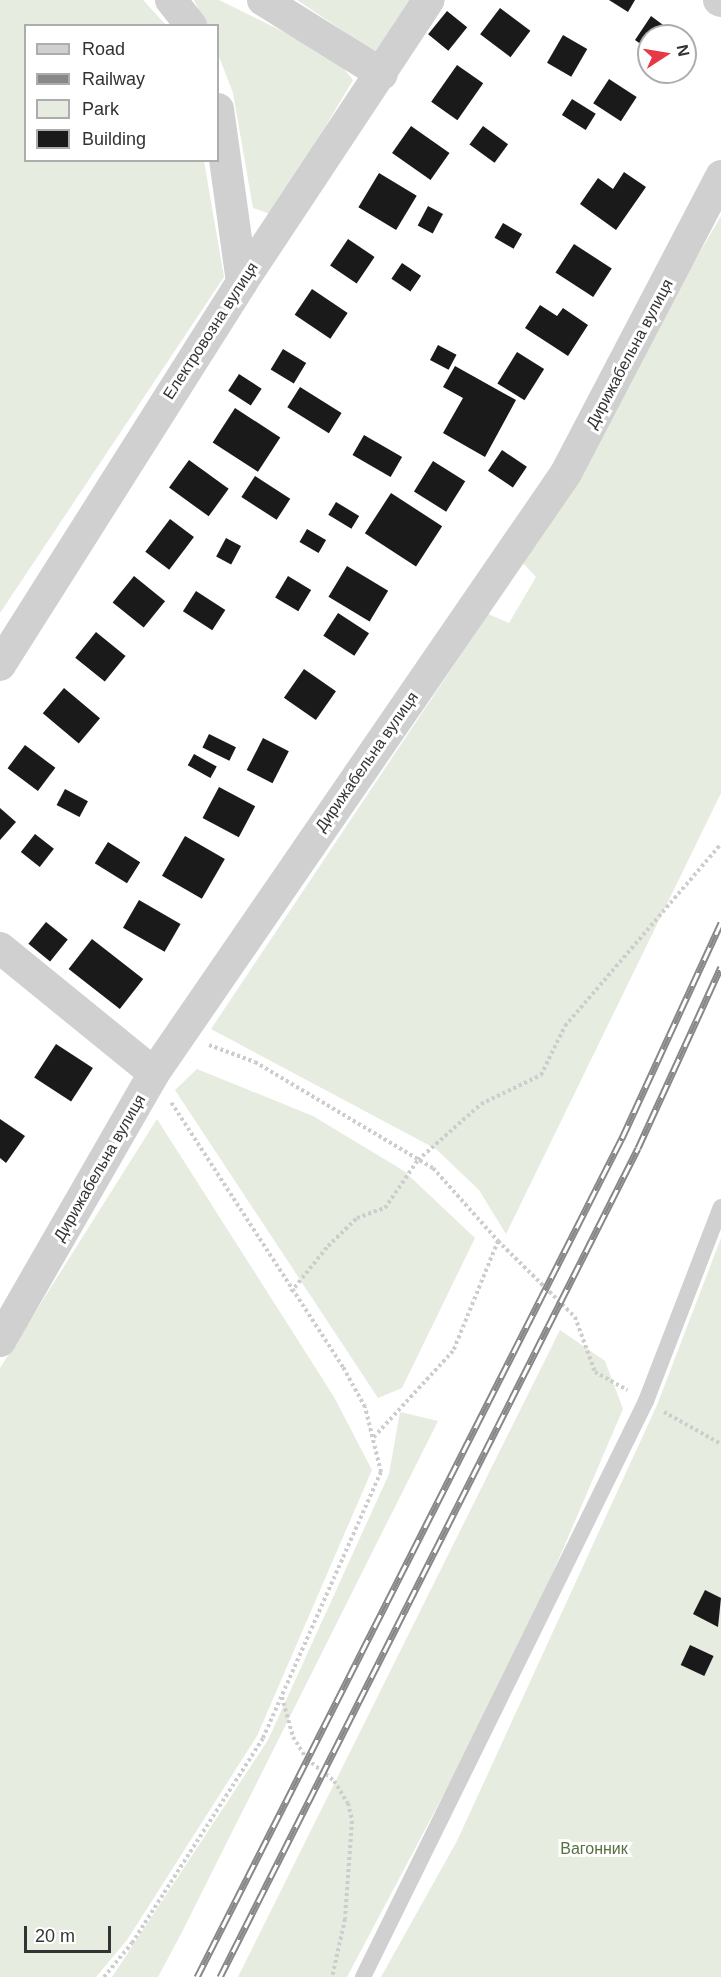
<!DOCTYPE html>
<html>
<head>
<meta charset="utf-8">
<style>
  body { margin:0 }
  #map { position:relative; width:721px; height:1977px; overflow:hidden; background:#fff; font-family:Helvetica,sans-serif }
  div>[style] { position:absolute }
  .green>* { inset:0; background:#e6ecdf }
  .building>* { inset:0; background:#1a1a1a; transform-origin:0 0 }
  .path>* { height:4px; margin-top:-2px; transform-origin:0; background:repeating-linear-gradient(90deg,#cdcdcd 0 3px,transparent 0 6px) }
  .lane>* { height:16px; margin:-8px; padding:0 8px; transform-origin:8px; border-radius:8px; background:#d0d0d0 }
  .street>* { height:32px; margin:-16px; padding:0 16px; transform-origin:16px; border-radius:16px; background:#d0d0d0 }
  .rail>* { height:7px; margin-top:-3.5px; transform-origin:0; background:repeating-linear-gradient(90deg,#fff 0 14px,#888 0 28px); box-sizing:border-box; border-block:2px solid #888 }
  span { translate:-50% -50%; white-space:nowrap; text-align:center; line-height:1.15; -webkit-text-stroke:6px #fff; paint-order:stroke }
  .street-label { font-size:16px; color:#333 }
  .park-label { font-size:16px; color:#56703f }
  .legend { position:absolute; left:24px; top:24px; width:195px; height:138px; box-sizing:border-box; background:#fff; border:2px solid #adadad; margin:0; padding:8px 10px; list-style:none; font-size:18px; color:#333 }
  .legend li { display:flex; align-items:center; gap:12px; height:30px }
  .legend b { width:30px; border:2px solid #adadad }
  .north { position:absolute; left:637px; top:24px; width:60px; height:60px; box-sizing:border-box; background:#fff; border:2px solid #adadad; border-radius:50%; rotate:78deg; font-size:16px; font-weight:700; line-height:24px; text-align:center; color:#333 }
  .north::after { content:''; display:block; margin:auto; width:21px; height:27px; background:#e63946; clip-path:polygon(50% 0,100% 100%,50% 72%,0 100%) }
  .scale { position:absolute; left:24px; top:1926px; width:87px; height:27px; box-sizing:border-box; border:3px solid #333; border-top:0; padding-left:8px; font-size:18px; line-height:21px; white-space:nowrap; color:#333; -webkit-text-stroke:4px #fff; paint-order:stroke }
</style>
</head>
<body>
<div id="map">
  <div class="green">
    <div style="clip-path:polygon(0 0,143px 0,166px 25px,26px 26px,26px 160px,204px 161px,224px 277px,0 613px)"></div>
    <div style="clip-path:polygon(194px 0,219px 0,333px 56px,353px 80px,273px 215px,253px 208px,233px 93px,218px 54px,218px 26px,206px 25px)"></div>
    <div style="clip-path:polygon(297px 0,411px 0,379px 55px)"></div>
    <div style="clip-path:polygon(721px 216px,721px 793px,506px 1234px,479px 1190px,436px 1149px,211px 1029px,488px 614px,509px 623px,536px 577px,520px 560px)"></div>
    <div style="clip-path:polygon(197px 1069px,313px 1116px,404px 1171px,475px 1238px,402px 1388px,378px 1398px,175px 1090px)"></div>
    <div style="clip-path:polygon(157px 1119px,334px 1397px,372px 1470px,257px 1736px,127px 1940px,96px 1977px,0 1977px,0 1368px)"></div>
    <div style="clip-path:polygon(721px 1238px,721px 1977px,381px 1977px,457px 1841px,657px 1405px)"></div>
    <div style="clip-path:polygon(560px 1330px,605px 1361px,623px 1409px,518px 1654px,347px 1977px,238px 1977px)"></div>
    <div style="clip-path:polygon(400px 1412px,438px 1421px,181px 1934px,158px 1977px,112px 1977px,268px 1740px,389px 1474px)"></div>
  </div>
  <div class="building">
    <div style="clip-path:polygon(609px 0,635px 0,628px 12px)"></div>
    <div style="left:500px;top:8px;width:38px;height:33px;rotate:37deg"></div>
    <div style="left:447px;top:11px;width:26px;height:30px;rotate:39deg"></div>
    <div style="clip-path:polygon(651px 16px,678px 36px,649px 36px,649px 50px,635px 40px)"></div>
    <div style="left:563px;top:35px;width:28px;height:32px;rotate:30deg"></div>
    <div style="left:457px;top:65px;width:32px;height:45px;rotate:35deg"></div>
    <div style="left:609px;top:79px;width:33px;height:29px;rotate:33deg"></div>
    <div style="left:572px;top:99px;width:28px;height:19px;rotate:32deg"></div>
    <div style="left:411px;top:126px;width:47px;height:33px;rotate:35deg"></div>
    <div style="left:483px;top:126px;width:31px;height:23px;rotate:36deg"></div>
    <div style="clip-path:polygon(624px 172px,646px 187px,616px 230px,580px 204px,598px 178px,613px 189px)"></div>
    <div style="left:379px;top:173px;width:44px;height:40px;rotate:31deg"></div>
    <div style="left:428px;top:206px;width:17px;height:22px;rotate:28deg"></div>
    <div style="left:503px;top:223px;width:22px;height:17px;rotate:30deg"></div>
    <div style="left:348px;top:239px;width:32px;height:32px;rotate:34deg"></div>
    <div style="left:574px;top:244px;width:45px;height:34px;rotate:33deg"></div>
    <div style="left:402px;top:263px;width:23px;height:19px;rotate:34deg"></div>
    <div style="left:312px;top:289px;width:43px;height:31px;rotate:34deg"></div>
    <div style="clip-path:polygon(540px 305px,557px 316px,563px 308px,588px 325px,568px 356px,525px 328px)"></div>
    <div style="left:438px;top:345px;width:21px;height:17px;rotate:28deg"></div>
    <div style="left:283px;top:349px;width:27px;height:24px;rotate:31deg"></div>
    <div style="left:517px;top:352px;width:32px;height:37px;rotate:32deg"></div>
    <div style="clip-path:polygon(455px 366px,516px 400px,485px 457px,443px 433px,463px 398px,443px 387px)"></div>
    <div style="left:239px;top:374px;width:27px;height:20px;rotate:33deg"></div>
    <div style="left:300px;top:387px;width:49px;height:24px;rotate:32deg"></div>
    <div style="left:235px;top:408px;width:54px;height:41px;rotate:33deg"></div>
    <div style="left:364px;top:435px;width:44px;height:23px;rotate:30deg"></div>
    <div style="left:502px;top:450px;width:30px;height:25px;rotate:34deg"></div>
    <div style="left:189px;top:460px;width:49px;height:34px;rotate:36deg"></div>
    <div style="left:433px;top:461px;width:38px;height:36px;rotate:32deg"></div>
    <div style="left:255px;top:476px;width:42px;height:25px;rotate:33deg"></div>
    <div style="left:391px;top:493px;width:61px;height:48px;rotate:33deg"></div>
    <div style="left:336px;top:502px;width:27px;height:15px;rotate:31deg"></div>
    <div style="left:170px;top:519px;width:30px;height:41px;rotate:37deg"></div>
    <div style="left:307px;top:529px;width:22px;height:15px;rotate:30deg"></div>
    <div style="left:226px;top:538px;width:17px;height:21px;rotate:28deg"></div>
    <div style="left:347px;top:566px;width:48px;height:36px;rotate:31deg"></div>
    <div style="left:134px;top:576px;width:40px;height:34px;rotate:39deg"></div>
    <div style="left:288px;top:576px;width:27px;height:25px;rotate:31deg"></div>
    <div style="left:196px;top:591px;width:35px;height:24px;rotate:33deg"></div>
    <div style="left:338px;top:613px;width:37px;height:27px;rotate:33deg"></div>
    <div style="left:96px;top:632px;width:38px;height:33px;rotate:39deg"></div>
    <div style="left:304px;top:669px;width:39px;height:35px;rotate:35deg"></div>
    <div style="left:64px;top:688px;width:47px;height:33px;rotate:40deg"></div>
    <div style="left:209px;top:734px;width:30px;height:15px;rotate:26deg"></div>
    <div style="left:263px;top:738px;width:29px;height:36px;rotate:27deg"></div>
    <div style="left:25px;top:745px;width:38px;height:29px;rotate:37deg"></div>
    <div style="left:194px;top:754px;width:26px;height:13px;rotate:29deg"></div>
    <div style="left:219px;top:787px;width:41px;height:35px;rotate:28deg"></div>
    <div style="left:65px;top:789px;width:26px;height:18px;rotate:28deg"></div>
    <div style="clip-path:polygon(0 808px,16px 822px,0 840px)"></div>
    <div style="left:35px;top:834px;width:24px;height:23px;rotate:38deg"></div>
    <div style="left:185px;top:836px;width:46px;height:46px;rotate:30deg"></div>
    <div style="left:108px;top:842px;width:38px;height:25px;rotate:32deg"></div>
    <div style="left:139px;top:900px;width:48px;height:32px;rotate:30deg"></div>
    <div style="left:46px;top:922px;width:28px;height:28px;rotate:39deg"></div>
    <div style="left:92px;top:939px;width:65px;height:38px;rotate:38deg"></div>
    <div style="left:56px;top:1044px;width:44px;height:40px;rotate:33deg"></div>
    <div style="clip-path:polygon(0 1119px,25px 1136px,6px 1163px,0 1158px)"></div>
    <div style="clip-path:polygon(705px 1590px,721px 1598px,718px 1627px,693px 1614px)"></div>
    <div style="left:690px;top:1645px;width:26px;height:22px;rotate:25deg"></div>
  </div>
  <div class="path">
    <div style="left:209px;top:1045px;width:49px;rotate:20.3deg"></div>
    <div style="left:255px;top:1062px;width:207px;rotate:30.8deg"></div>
    <div style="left:433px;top:1168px;width:98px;rotate:48.3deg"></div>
    <div style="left:498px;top:1241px;width:119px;rotate:112.2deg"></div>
    <div style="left:453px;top:1351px;width:118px;rotate:132.6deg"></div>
    <div style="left:498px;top:1241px;width:108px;rotate:44.6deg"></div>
    <div style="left:575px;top:1317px;width:59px;rotate:70deg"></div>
    <div style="left:595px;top:1372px;width:37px;rotate:29deg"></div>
    <div style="left:291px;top:1292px;width:59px;rotate:-51.2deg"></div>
    <div style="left:328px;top:1246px;width:40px;rotate:-44deg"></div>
    <div style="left:357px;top:1218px;width:30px;rotate:-20deg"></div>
    <div style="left:385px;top:1208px;width:58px;rotate:-55.5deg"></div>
    <div style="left:418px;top:1160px;width:84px;rotate:-41.6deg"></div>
    <div style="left:481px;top:1104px;width:67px;rotate:-25.8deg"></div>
    <div style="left:541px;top:1075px;width:55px;rotate:-63.9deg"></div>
    <div style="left:565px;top:1026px;width:240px;rotate:-49.4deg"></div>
    <div style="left:664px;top:1412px;width:65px;rotate:29.3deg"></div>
    <div style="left:282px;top:1697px;width:41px;rotate:74.6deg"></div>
    <div style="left:293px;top:1737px;width:26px;rotate:58deg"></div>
    <div style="left:307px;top:1759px;width:35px;rotate:39deg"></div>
    <div style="left:334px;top:1781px;width:26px;rotate:58deg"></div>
    <div style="left:348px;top:1803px;width:18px;rotate:77deg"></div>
    <div style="left:352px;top:1821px;width:98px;rotate:94.1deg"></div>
    <div style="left:345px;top:1919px;width:59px;rotate:102.6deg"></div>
    <div style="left:104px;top:1977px;width:44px;rotate:-50.5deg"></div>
    <div style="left:132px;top:1943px;width:243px;rotate:-57.4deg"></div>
    <div style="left:263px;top:1738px;width:291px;rotate:-66.1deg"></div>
    <div style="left:381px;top:1472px;width:67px;rotate:-103.8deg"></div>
    <div style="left:365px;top:1407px;width:46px;rotate:-118.8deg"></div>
    <div style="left:343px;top:1367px;width:316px;rotate:-123deg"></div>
  </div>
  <div class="lane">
    <div style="left:363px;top:1977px;width:642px;rotate:-63.83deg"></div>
    <div style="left:646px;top:1401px;width:208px;rotate:-68.9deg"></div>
  </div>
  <div class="street">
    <div style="left:171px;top:0;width:33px;rotate:52deg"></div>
    <div style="left:263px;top:0;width:140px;rotate:31.9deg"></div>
    <div style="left:719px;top:0;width:2px;rotate:27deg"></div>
    <div style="left:218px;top:109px;width:175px;rotate:82.1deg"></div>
    <div style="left:0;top:665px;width:453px;rotate:-57.7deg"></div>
    <div style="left:242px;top:282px;width:338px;rotate:-56.5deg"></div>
    <div style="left:0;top:948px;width:198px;rotate:39.1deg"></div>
    <div style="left:0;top:1341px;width:309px;rotate:-60.1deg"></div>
    <div style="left:154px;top:1073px;width:728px;rotate:-55.52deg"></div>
    <div style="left:566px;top:473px;width:335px;rotate:-62.4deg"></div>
  </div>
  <div class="rail">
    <div style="left:197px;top:1977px;width:941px;rotate:-63.14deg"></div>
    <div style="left:622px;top:1138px;width:237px;rotate:-65.3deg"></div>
    <div style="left:220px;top:1977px;width:928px;rotate:-63.24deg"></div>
    <div style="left:638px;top:1148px;width:199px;rotate:-65.4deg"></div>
  </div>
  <div class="street-label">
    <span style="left:211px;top:331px;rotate:-57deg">Електровозна вулиця</span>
    <span style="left:630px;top:354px;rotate:-62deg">Дирижабельна вулиця</span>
    <span style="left:367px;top:762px;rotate:-55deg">Дирижабельна вулиця</span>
    <span style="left:100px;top:1168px;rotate:-60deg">Дирижабельна вулиця</span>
  </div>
  <div class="park-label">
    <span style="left:594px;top:1849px">Вагонник</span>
  </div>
  <ul class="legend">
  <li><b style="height:8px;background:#d0d0d0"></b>Road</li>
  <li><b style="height:8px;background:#888"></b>Railway</li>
  <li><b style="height:16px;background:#e6ecdf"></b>Park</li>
  <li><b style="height:16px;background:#1a1a1a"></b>Building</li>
  </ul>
  <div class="north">N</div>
  <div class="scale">20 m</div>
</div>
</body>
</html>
